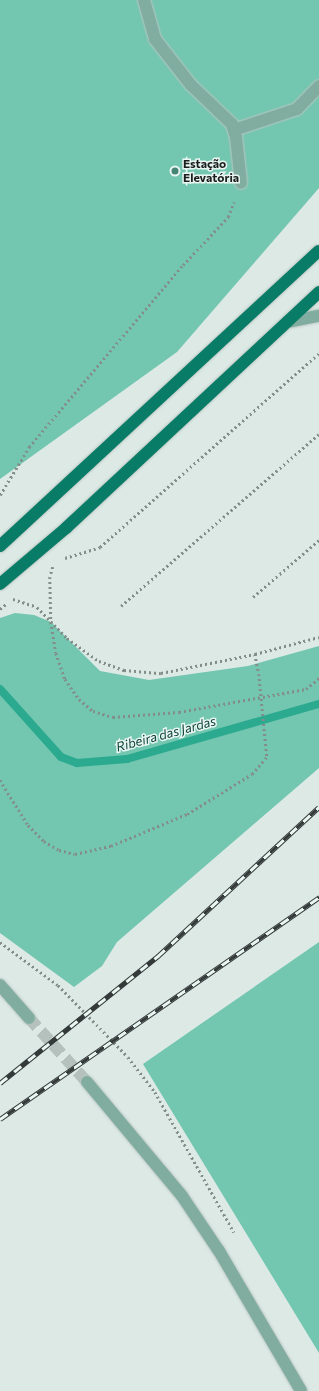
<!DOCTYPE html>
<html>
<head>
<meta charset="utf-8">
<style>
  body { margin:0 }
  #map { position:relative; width:319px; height:1391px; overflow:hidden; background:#dce9e5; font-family:Commissioner,sans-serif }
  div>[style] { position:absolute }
  .green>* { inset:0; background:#73c6b0 }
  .stream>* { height:8px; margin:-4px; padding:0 4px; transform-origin:4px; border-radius:4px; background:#2baa8f }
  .minor-tunnel>* { height:12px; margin-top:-6px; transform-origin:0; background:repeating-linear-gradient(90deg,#b5c1bd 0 12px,transparent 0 18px) }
  .path>* { height:2.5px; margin-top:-1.25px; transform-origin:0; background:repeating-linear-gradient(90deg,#838d8a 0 2px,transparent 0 5px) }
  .roads { filter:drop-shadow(0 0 1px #b9c5c1) drop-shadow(0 0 1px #b9c5c1) }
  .minor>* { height:12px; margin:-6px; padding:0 6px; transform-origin:6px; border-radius:6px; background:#81ada0 }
  .major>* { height:12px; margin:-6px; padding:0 6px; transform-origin:6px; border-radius:6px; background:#087c67 }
  .rail>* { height:4.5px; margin-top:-2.25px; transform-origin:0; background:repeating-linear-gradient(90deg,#e9f6f2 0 9px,#343a39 0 18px); box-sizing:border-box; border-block:1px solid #343a39 }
  .path-bridge>* { height:2.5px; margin-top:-1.25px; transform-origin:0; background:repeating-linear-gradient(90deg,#838d8a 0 2px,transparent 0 5px) }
  .dots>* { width:11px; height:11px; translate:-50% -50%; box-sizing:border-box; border:2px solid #e9f6f2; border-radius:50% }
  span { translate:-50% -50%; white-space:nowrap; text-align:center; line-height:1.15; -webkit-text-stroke:3px #e9f6f2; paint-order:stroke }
  .poi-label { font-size:12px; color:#1b201f; font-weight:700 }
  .left { translate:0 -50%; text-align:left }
  .water-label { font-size:13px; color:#0d4237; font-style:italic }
</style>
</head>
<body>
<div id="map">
  <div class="green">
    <div style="clip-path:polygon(0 0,319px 0,319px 188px,177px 352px,0 479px)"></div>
    <div style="clip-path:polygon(15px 613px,34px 615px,51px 622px,100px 671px,149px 680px,248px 666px,319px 646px,319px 768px,117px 942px,102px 966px,74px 987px,0 933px,0 618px)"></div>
    <div style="clip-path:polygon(319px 942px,319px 1353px,143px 1064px)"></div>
  </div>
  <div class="stream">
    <div style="left:0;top:689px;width:91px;rotate:48.1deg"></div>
    <div style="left:61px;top:757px;width:17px;rotate:21deg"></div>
    <div style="left:77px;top:763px;width:50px;rotate:-4.6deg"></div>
    <div style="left:127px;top:759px;width:200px;rotate:-16deg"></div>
  </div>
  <div class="minor-tunnel">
    <div style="left:29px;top:1018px;width:86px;rotate:47.8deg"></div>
  </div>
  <div class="path">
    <div style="left:0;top:495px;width:56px;rotate:-58.9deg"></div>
    <div style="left:29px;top:447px;width:238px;rotate:-49.8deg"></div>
    <div style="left:183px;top:265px;width:66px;rotate:-46.8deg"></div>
    <div style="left:228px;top:217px;width:16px;rotate:-68deg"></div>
    <div style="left:65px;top:558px;width:37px;rotate:-17deg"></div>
    <div style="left:100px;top:547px;width:293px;rotate:-41.5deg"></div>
    <div style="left:53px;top:567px;width:10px;rotate:107deg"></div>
    <div style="left:50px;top:577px;width:45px;rotate:88.7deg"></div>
    <div style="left:51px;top:622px;width:31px;rotate:81deg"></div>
    <div style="left:56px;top:653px;width:28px;rotate:71deg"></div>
    <div style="left:65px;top:679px;width:24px;rotate:55deg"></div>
    <div style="left:79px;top:699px;width:18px;rotate:41deg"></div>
    <div style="left:93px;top:711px;width:21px;rotate:17deg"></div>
    <div style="left:113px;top:717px;width:66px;rotate:-4.3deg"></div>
    <div style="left:179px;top:712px;width:129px;rotate:-10.3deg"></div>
    <div style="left:306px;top:689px;width:17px;rotate:-40deg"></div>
    <div style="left:253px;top:597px;width:87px;rotate:-40.8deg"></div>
    <div style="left:13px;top:599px;width:25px;rotate:18deg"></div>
    <div style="left:37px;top:607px;width:43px;rotate:45.9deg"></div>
    <div style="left:67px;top:638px;width:39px;rotate:36deg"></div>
    <div style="left:99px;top:661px;width:27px;rotate:20deg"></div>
    <div style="left:124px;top:670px;width:37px;rotate:5deg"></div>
    <div style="left:161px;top:673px;width:96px;rotate:-11.4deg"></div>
    <div style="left:255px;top:654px;width:66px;rotate:-14.9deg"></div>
    <div style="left:121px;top:606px;width:262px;rotate:-41deg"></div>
    <div style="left:0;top:609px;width:8px;rotate:-40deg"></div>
    <div style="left:255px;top:654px;width:20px;rotate:79deg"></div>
    <div style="left:0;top:780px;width:53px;rotate:58.1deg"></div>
    <div style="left:28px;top:825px;width:23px;rotate:45deg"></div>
    <div style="left:44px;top:841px;width:17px;rotate:31deg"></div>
    <div style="left:59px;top:850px;width:16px;rotate:14deg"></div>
    <div style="left:75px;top:854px;width:37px;rotate:-13deg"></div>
    <div style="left:111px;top:846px;width:82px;rotate:-22.8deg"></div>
    <div style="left:187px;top:814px;width:76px;rotate:-31.6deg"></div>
    <div style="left:252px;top:774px;width:23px;rotate:-49deg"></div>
    <div style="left:0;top:942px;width:72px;rotate:36.6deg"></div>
    <div style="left:58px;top:985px;width:100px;rotate:45.8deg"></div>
    <div style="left:128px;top:1057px;width:44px;rotate:52.4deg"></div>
    <div style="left:155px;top:1092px;width:161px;rotate:60.6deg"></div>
  </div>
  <div class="roads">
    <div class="minor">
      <div style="left:144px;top:0;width:41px;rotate:74.2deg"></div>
      <div style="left:155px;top:39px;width:58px;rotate:52deg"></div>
      <div style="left:191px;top:85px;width:57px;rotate:43.6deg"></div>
      <div style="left:232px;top:124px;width:14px;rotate:73deg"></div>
      <div style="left:236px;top:137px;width:46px;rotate:83.8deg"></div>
      <div style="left:234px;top:130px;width:66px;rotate:-18.4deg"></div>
      <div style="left:297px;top:109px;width:32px;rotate:-46deg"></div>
      <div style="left:287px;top:322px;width:33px;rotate:-11deg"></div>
      <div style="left:0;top:985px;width:44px;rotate:48.7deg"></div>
      <div style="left:87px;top:1082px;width:148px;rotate:50.2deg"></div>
      <div style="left:182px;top:1196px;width:66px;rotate:56.1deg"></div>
      <div style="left:219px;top:1251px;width:162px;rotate:59.6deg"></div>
    </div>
    <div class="major">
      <div style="left:0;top:546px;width:434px;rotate:-42.8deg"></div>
      <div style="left:0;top:584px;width:87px;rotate:-40.3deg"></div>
      <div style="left:66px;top:528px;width:346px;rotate:-43deg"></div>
    </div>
  </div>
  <div class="rail">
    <div style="left:0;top:1083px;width:203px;rotate:-38.8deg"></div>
    <div style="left:158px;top:956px;width:219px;rotate:-42.8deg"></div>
    <div style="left:0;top:1119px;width:389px;rotate:-34.8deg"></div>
  </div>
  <div class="path-bridge">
    <div style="left:259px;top:674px;width:83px;rotate:84.5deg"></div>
  </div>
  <div class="dots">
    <div style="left:175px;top:171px;background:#448574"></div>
  </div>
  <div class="poi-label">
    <span class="left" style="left:183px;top:171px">Estação<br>Elevatória</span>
  </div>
  <div class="water-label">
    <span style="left:166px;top:734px;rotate:-15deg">Ribeira das Jardas</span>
  </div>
</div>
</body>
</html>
